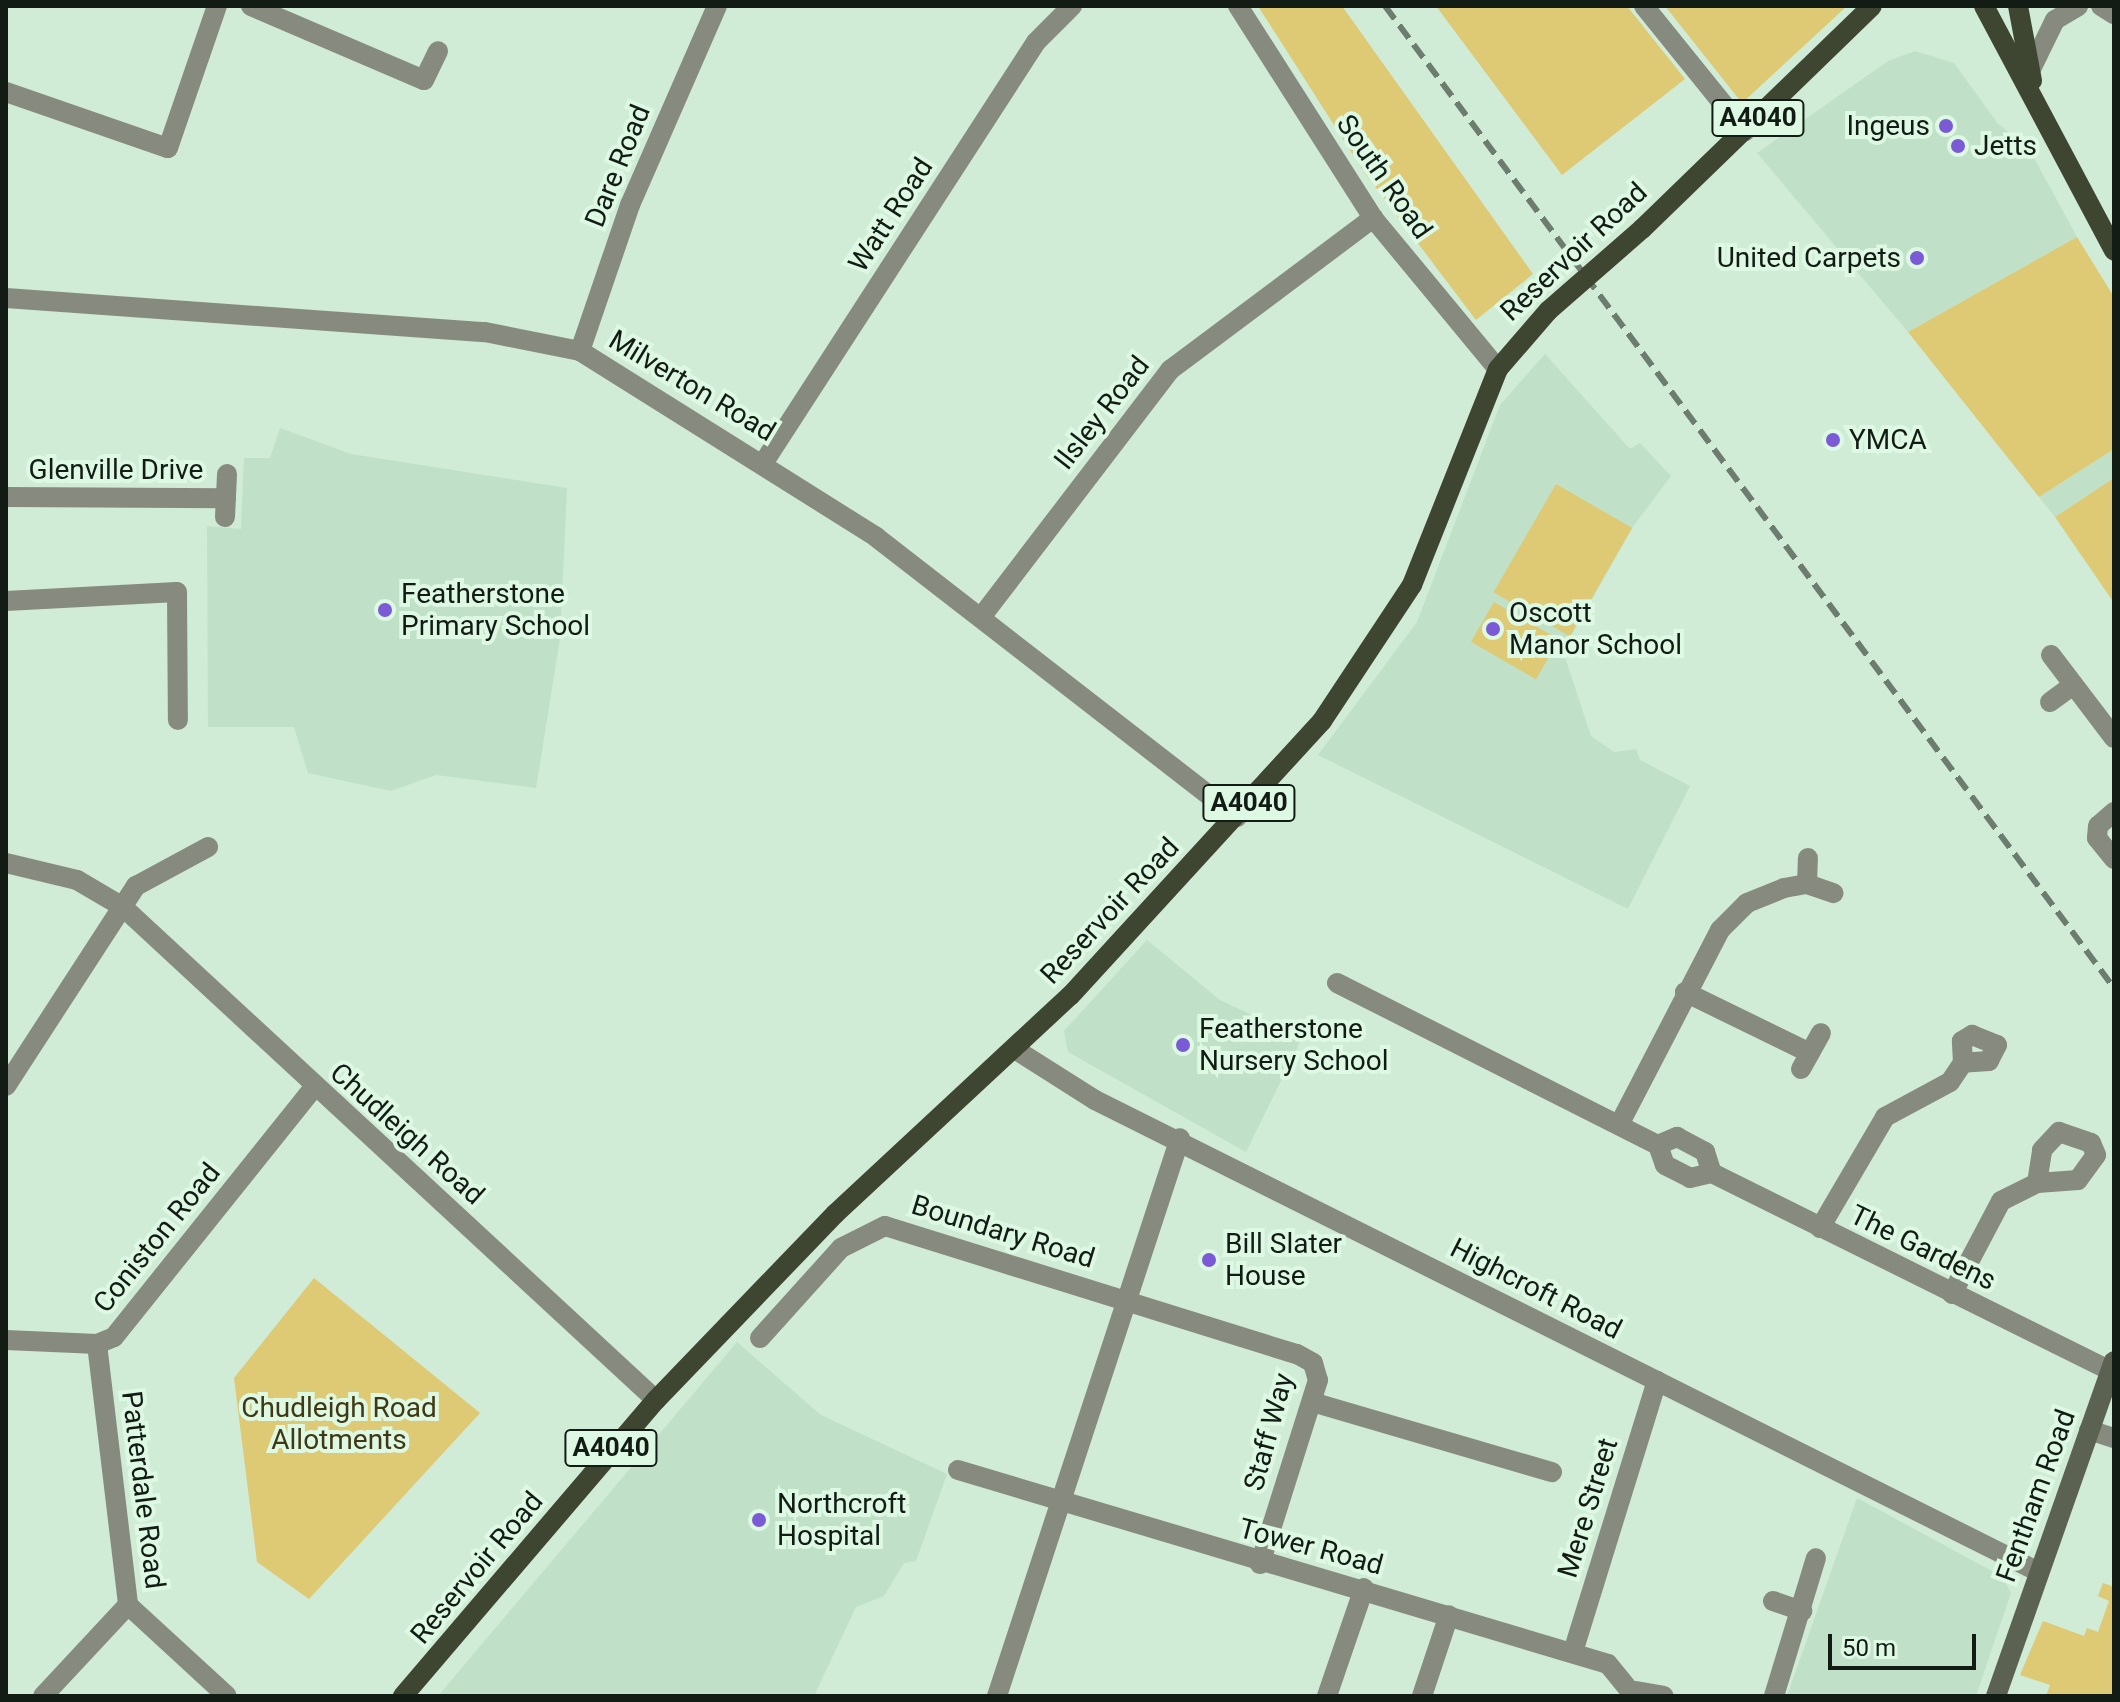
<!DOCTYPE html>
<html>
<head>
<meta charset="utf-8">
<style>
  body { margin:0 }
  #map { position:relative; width:2120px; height:1702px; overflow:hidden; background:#d0ebd6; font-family:Roboto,sans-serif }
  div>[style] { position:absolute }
  .built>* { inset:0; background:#c0e1c7 }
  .green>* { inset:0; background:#dec974; transform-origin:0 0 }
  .street>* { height:20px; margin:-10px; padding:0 10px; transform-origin:10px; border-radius:10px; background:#878b7f }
  .secondary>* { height:20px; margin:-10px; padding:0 10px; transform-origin:10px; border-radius:10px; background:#5c6251 }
  .primary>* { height:20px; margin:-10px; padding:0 10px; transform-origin:10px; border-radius:10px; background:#3e4531 }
  .rail>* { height:6px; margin-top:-3px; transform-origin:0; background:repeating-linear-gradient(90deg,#6c7d70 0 16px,transparent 0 24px) }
  .primary-bridge>* { height:20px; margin:-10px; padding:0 10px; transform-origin:10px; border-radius:10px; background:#3e4531 }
  .dots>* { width:22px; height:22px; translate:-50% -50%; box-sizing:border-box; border:4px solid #ddf8e3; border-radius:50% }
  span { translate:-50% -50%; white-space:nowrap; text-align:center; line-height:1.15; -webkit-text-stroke:8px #ddf8e3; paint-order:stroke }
  .shield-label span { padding:2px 6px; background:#ddf8e3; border:2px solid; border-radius:6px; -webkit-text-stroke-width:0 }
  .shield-label { font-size:26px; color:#121b14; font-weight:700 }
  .poi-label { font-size:28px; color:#121b14 }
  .right { translate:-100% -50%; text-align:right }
  .left { translate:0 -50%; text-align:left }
  .street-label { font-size:28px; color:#121b14 }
  .park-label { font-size:28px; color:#413813 }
  .frame { position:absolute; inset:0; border:8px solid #121b14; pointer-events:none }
  .scale { position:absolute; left:1828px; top:1634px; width:148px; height:36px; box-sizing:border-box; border:4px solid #121b14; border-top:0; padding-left:10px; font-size:24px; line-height:28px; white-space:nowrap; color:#121b14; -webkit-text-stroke:6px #ddf8e3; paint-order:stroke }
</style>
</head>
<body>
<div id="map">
  <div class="built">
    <div style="clip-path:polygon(1915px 51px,1954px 63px,1998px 124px,2028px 147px,2077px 237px,1908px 332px,1757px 153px,1888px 61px)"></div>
    <div style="clip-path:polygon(1545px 354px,1630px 449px,1640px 443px,1671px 476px,1632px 528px,1563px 651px,1591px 736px,1614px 752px,1636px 749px,1640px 760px,1690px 786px,1628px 909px,1318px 755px,1417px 622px,1500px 405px)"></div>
    <div style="clip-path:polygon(280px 428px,351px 454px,567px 488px,560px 639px,536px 788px,436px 775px,391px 791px,308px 773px,294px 727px,208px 727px,207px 526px,241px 529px,244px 458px,270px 458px)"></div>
    <div style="clip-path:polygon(2114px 449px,2114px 478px,2055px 517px,2039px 497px)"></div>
    <div style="clip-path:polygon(1147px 940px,1220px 1000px,1302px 1038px,1246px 1152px,1068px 1052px,1064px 1031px)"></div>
    <div style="clip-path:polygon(737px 1342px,821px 1415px,947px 1474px,916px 1561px,904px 1563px,884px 1596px,856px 1607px,814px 1696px,438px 1696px)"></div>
    <div style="clip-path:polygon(1857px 1498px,2003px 1577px,2011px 1593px,1976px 1696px,1787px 1696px)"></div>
  </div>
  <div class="green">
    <div style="clip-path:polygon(1258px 6px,1342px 6px,1533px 274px,1476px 320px,1364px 172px)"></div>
    <div style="clip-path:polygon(1436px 6px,1627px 6px,1685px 79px,1562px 175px)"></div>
    <div style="clip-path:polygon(1665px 6px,1847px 6px,1742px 103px)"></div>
    <div style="clip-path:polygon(2077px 237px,2114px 297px,2114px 449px,2039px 497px,1908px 332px)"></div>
    <div style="clip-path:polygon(2114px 478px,2114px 603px,2055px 517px)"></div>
    <div style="left:1556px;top:484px;width:88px;height:125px;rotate:30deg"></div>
    <div style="left:1494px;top:602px;width:75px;height:46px;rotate:30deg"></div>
    <div style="clip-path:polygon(314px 1278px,480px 1413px,309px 1599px,257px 1562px,234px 1378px)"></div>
    <div style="clip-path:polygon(2103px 1583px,2114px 1587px,2114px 1696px,2046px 1696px,2050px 1685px,2020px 1675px,2043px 1621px,2084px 1636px,2087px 1628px,2098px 1632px,2109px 1601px,2098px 1596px)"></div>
  </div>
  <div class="street">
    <div style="left:251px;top:6px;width:188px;rotate:23.2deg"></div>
    <div style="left:424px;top:80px;width:32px;rotate:-64deg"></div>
    <div style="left:1238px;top:6px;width:251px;rotate:57.5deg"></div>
    <div style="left:1373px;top:218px;width:196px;rotate:50.4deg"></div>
    <div style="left:1644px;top:6px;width:161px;rotate:51.1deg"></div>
    <div style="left:2101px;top:6px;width:15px;rotate:32deg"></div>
    <div style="left:2029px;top:73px;width:59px;rotate:-63.9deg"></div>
    <div style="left:2055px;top:20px;width:27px;rotate:-31deg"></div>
    <div style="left:6px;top:92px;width:171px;rotate:19.1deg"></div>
    <div style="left:168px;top:148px;width:150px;rotate:-71deg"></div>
    <div style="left:6px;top:298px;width:480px;rotate:4.1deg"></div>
    <div style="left:485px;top:332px;width:97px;rotate:11.3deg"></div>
    <div style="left:580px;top:351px;width:350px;rotate:32.1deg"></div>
    <div style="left:876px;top:537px;width:457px;rotate:37.8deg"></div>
    <div style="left:580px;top:351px;width:154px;rotate:-71.1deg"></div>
    <div style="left:630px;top:205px;width:217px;rotate:-66.4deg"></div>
    <div style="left:764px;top:462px;width:500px;rotate:-57.07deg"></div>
    <div style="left:1036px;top:42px;width:51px;rotate:-45deg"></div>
    <div style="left:6px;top:497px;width:220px;rotate:0.3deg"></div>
    <div style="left:225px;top:517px;width:43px;rotate:-87.3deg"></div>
    <div style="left:6px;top:601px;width:171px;rotate:-3deg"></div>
    <div style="left:177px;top:592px;width:128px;rotate:89.6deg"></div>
    <div style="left:982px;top:616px;width:310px;rotate:-52.6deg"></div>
    <div style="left:1170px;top:370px;width:254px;rotate:-36.8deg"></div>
    <div style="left:2051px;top:655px;width:104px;rotate:52.8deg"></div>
    <div style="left:2050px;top:702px;width:29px;rotate:-36deg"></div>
    <div style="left:2114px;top:812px;width:21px;rotate:139deg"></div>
    <div style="left:2098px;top:826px;width:12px;rotate:95deg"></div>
    <div style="left:2097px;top:838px;width:27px;rotate:51deg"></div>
    <div style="left:6px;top:863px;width:73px;rotate:13.5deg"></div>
    <div style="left:77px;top:880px;width:53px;rotate:30.4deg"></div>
    <div style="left:123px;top:907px;width:726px;rotate:42.77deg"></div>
    <div style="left:1807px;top:884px;width:26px;rotate:-88deg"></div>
    <div style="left:1337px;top:983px;width:360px;rotate:26.8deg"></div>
    <div style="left:1658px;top:1145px;width:21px;rotate:71deg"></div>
    <div style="left:1665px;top:1165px;width:28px;rotate:27deg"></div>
    <div style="left:1690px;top:1178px;width:23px;rotate:-13deg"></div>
    <div style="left:1712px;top:1173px;width:445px;rotate:26.4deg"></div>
    <div style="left:1685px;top:992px;width:139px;rotate:26deg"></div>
    <div style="left:1016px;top:1050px;width:93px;rotate:32.3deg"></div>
    <div style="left:1095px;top:1100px;width:1051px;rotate:26.57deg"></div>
    <div style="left:1801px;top:1069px;width:41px;rotate:-60.9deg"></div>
    <div style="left:6px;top:1086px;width:239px;rotate:-57deg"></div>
    <div style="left:136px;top:886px;width:82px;rotate:-28.4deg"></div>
    <div style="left:1619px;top:1125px;width:220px;rotate:-62.6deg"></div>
    <div style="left:1720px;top:930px;width:38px;rotate:-45deg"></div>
    <div style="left:1747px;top:903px;width:40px;rotate:-22deg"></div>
    <div style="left:1784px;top:888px;width:23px;rotate:-10deg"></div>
    <div style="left:1807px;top:884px;width:28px;rotate:19deg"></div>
    <div style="left:1658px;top:1145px;width:21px;rotate:-23deg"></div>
    <div style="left:1677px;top:1137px;width:32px;rotate:28deg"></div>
    <div style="left:1705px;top:1152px;width:22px;rotate:72deg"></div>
    <div style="left:1820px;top:1228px;width:129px;rotate:-59.6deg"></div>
    <div style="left:1885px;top:1117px;width:74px;rotate:-28.3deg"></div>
    <div style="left:1950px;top:1082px;width:23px;rotate:-56deg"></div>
    <div style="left:1963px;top:1063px;width:22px;rotate:-93deg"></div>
    <div style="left:1962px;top:1041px;width:12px;rotate:-31deg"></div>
    <div style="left:1972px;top:1035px;width:27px;rotate:22deg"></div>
    <div style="left:1997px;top:1045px;width:18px;rotate:117deg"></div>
    <div style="left:1989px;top:1061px;width:26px;rotate:176deg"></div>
    <div style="left:1952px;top:1294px;width:105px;rotate:-62.2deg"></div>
    <div style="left:2001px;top:1201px;width:40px;rotate:-26.6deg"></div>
    <div style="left:2037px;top:1183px;width:33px;rotate:-81deg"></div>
    <div style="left:2042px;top:1150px;width:25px;rotate:-47deg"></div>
    <div style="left:2059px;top:1132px;width:34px;rotate:19deg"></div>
    <div style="left:2091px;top:1143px;width:13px;rotate:67deg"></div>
    <div style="left:2096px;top:1155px;width:31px;rotate:126deg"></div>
    <div style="left:2078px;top:1180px;width:41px;rotate:175.8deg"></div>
    <div style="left:760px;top:1338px;width:121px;rotate:-48deg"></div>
    <div style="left:841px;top:1248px;width:49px;rotate:-26.6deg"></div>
    <div style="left:885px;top:1226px;width:431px;rotate:17.3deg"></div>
    <div style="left:1297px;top:1354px;width:18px;rotate:29deg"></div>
    <div style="left:1313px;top:1363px;width:18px;rotate:74deg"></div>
    <div style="left:1318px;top:1380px;width:193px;rotate:107.5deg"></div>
    <div style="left:6px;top:1340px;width:91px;rotate:2.5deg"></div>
    <div style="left:97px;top:1344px;width:18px;rotate:-22deg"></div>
    <div style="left:114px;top:1337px;width:318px;rotate:-51.3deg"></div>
    <div style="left:97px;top:1344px;width:263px;rotate:83.2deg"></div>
    <div style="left:128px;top:1605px;width:134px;rotate:42.6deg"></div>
    <div style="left:1312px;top:1402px;width:250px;rotate:16.3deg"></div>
    <div style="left:2089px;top:1430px;width:26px;rotate:18deg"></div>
    <div style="left:958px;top:1470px;width:678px;rotate:16.62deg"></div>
    <div style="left:1608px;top:1664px;width:41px;rotate:50.9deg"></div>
    <div style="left:1773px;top:1601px;width:31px;rotate:19deg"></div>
    <div style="left:1573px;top:1652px;width:284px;rotate:-72.8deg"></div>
    <div style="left:1636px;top:1691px;width:28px;rotate:10deg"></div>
    <div style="left:43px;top:1696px;width:125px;rotate:-47deg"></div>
    <div style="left:997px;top:1696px;width:587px;rotate:-71.84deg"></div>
    <div style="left:1327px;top:1696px;width:114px;rotate:-71.1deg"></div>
    <div style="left:1422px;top:1696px;width:85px;rotate:-71.6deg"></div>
    <div style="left:1774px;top:1696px;width:144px;rotate:-73.1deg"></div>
  </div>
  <div class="secondary">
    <div style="left:1996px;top:1696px;width:355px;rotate:-70.6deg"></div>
  </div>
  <div class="primary">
    <div style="left:1984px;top:6px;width:277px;rotate:62deg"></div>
    <div style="left:2018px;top:6px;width:76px;rotate:79.4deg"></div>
    <div style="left:1642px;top:229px;width:320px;rotate:-44.1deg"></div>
    <div style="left:403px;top:1696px;width:389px;rotate:-49.5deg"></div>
    <div style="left:656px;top:1400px;width:258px;rotate:-46.1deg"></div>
    <div style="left:835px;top:1214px;width:321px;rotate:-42.9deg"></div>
    <div style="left:1070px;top:996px;width:373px;rotate:-47.5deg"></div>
    <div style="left:1322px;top:721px;width:163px;rotate:-56.5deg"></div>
    <div style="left:1412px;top:585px;width:232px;rotate:-68.3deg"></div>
    <div style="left:1498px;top:369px;width:77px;rotate:-49.2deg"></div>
  </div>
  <div class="rail">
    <div style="left:1385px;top:6px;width:1223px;rotate:53.41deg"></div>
  </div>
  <div class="primary-bridge">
    <div style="left:1548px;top:311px;width:125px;rotate:-41.1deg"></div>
  </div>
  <div class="dots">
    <div style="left:1946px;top:126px;background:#7a5ad5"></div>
    <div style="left:1958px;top:146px;background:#7a5ad5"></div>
    <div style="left:1917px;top:258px;background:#7a5ad5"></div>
    <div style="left:1833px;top:440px;background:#7a5ad5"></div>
    <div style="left:385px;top:610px;background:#7a5ad5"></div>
    <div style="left:1493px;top:629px;background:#7a5ad5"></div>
    <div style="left:1183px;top:1045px;background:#7a5ad5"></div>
    <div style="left:1209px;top:1260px;background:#7a5ad5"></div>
    <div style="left:759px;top:1520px;background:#7a5ad5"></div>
  </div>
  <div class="shield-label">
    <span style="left:1758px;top:118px">A4040</span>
    <span style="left:1249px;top:803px">A4040</span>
    <span style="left:611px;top:1448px">A4040</span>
  </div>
  <div class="poi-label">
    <span class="right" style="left:1930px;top:126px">Ingeus</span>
    <span class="left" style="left:1974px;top:146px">Jetts</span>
    <span class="right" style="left:1901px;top:258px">United Carpets</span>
    <span class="left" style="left:1849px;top:440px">YMCA</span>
    <span class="left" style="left:401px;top:610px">Featherstone<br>Primary School</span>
    <span class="left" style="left:1509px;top:629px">Oscott<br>Manor School</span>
    <span class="left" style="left:1199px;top:1045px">Featherstone<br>Nursery School</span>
    <span class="left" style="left:1225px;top:1260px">Bill Slater<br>House</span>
    <span class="left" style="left:777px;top:1520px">Northcroft<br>Hospital</span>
  </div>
  <div class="street-label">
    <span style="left:618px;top:166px;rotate:-68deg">Dare Road</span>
    <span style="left:1384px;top:177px;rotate:55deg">South Road</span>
    <span style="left:891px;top:215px;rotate:-57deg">Watt Road</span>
    <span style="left:1574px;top:252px;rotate:-43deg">Reservoir Road</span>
    <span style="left:692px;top:386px;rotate:31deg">Milverton Road</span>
    <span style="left:1102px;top:413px;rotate:-52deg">Ilsley Road</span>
    <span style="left:116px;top:470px">Glenville Drive</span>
    <span style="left:1110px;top:911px;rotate:-47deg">Reservoir Road</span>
    <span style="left:407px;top:1134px;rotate:42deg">Chudleigh Road</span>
    <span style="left:1003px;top:1232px;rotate:17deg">Boundary Road</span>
    <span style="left:157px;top:1238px;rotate:-51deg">Coniston Road</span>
    <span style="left:1923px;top:1248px;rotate:26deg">The Gardens</span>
    <span style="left:1536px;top:1289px;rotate:27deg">Highcroft Road</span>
    <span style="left:1269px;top:1432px;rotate:-75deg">Staff Way</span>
    <span style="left:143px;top:1490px;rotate:83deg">Patterdale Road</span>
    <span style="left:2036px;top:1496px;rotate:-70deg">Fentham Road</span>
    <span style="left:1588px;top:1508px;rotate:-73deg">Mere Street</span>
    <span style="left:1311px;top:1547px;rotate:15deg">Tower Road</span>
    <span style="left:477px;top:1568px;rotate:-50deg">Reservoir Road</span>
  </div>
  <div class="park-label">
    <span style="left:339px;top:1424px">Chudleigh Road<br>Allotments</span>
  </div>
  <div class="frame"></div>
  <div class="scale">50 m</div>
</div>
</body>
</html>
